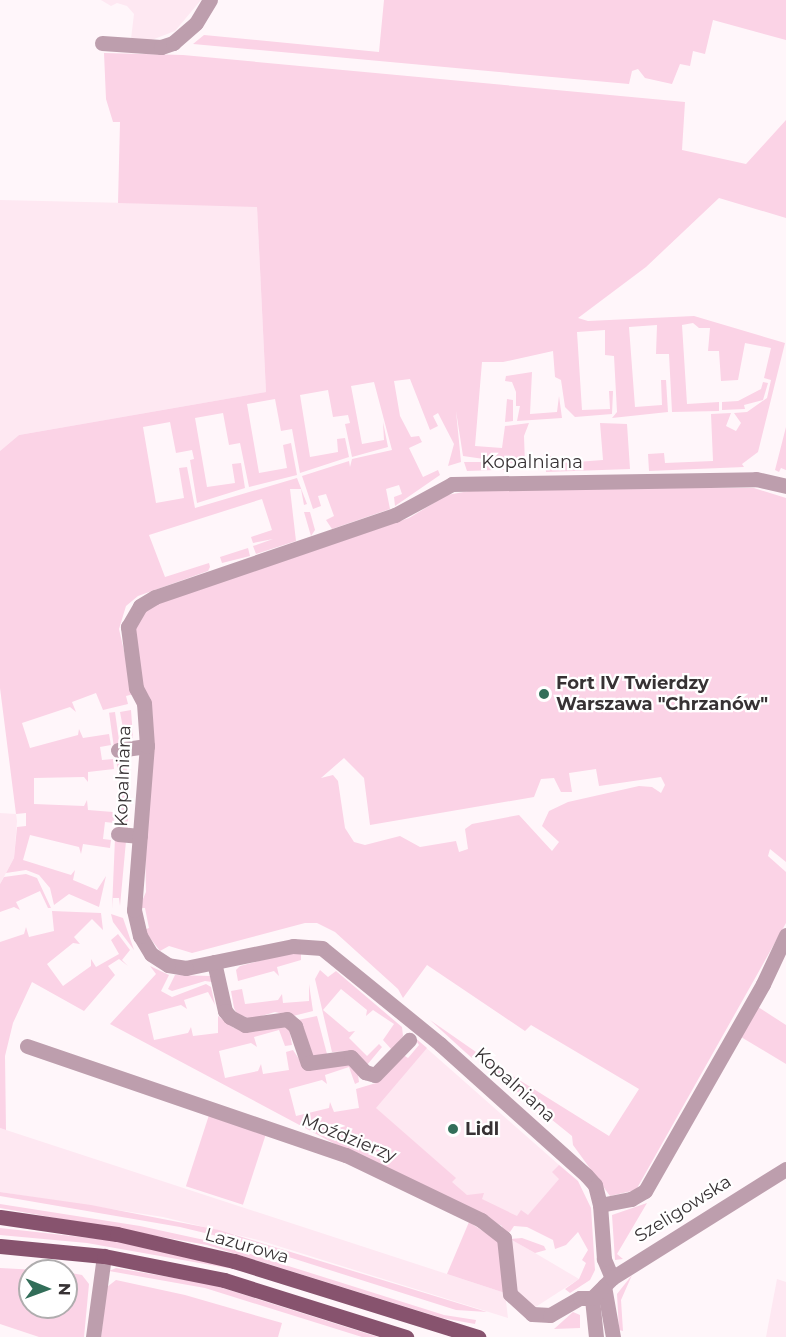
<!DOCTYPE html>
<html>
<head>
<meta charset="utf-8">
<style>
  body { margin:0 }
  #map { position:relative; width:786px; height:1337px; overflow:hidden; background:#fff6fa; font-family:Montserrat,sans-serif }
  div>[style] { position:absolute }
  .built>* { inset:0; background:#fee8f2 }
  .green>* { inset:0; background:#fbd3e6; transform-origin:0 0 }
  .minor>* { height:15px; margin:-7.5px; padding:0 7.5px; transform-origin:7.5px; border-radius:7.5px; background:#bd9ead }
  .major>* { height:15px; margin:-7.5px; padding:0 7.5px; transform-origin:7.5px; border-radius:7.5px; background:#87536e }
  .dots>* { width:16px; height:16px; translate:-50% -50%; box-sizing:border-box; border:3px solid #fff; border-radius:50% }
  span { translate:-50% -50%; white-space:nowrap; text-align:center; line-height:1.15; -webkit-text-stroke:4.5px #fff; paint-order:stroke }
  .street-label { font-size:18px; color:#373234 }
  .poi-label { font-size:18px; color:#373234; font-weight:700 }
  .left { translate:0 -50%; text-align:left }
  .north { position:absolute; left:18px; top:1259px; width:60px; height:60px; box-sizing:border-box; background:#fff; border:2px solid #afadae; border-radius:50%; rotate:91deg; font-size:16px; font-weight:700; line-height:24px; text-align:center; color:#373234 }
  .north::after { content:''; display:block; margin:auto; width:21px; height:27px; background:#326e59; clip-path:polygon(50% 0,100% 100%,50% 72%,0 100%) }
</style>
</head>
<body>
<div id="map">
  <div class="built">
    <div style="clip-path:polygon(101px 0,201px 0,175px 31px,149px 41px,131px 39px,134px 14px,127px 6px,117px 3px,111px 6px)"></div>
    <div style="clip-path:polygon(0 200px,257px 206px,266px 392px,19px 435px,0 451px)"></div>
    <div style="clip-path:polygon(0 813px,16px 814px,17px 821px,14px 858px,0 884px)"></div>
    <div style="clip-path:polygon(423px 1045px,566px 1171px,521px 1224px,342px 1134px)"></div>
    <div style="clip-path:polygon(0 1128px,505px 1293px,508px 1318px,262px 1241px,163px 1217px,0 1192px)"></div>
    <div style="clip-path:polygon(510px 1239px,535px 1253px,579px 1279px,534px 1308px,518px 1295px,515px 1287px)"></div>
    <div style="clip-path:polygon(777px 1279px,786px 1282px,786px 1337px,766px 1337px)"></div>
  </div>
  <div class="green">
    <div style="clip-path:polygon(384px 0,786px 0,786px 40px,713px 20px,705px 54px,693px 51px,690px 66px,680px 64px,672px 84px,645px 78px,638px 69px,632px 71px,629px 84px,193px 44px,204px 35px,379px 52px)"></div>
    <div style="clip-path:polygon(104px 53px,183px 55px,685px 102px,682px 150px,746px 164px,786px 120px,786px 218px,719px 198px,646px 267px,578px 318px,588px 321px,694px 316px,785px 343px,758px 452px,742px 464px,744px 467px,649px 471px,648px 454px,664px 453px,665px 463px,713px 461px,711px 414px,731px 413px,726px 426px,736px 431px,741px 423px,734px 413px,747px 412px,767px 398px,771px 380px,764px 378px,771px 348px,745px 343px,738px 380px,721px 381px,719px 351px,708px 351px,710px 328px,699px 328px,693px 323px,682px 325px,687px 404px,719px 402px,719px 411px,672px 412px,669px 354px,656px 354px,657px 325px,629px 327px,635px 407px,662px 405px,661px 380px,666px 380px,668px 412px,612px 418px,617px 412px,614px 356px,605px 355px,605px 330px,577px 332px,582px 410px,610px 409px,609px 391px,613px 391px,612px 414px,575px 417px,565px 407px,561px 380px,555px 377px,553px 351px,503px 362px,482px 362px,475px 446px,502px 448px,505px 426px,529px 423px,524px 436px,525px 465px,463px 456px,456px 411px,461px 462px,448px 466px,454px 444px,438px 413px,433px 416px,438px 426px,430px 430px,410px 379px,394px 381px,400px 416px,411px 437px,419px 436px,422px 442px,409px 448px,423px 477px,438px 470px,440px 475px,395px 506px,394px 497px,402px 494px,399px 485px,386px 489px,390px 509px,332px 529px,326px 520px,334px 516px,326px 494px,318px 496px,321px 506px,313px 509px,302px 476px,349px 461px,350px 467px,352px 459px,392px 450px,374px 382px,351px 386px,362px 444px,384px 440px,383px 422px,388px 447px,352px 457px,345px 424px,350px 423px,348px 415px,333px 417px,328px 390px,300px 395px,310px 457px,338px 452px,337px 439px,345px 438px,349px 457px,300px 473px,292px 429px,281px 431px,275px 399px,247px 404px,259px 473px,287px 468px,283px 445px,291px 443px,297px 475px,249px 487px,240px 443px,229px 445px,223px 413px,195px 418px,207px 487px,235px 483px,232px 464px,241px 463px,245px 488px,197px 503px,190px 460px,194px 459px,192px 450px,176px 453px,170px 422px,143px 427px,156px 503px,184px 498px,179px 468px,187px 467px,195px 508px,297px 478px,307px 504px,304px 505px,301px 489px,290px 489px,296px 541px,256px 554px,253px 546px,273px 539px,253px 543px,251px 537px,272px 530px,262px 499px,149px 535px,165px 577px,209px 563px,210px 567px,208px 571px,138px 596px,126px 606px,119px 629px,134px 694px,126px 696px,128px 704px,103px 710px,96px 693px,72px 702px,76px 712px,70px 707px,22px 723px,30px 748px,78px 735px,79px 729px,83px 738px,109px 734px,111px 745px,100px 747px,102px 760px,113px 759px,114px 769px,88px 772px,88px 782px,84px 777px,34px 778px,34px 804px,84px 806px,87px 800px,88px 810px,113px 812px,114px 823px,105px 822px,103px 839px,111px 840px,110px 848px,83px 844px,81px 854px,79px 847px,30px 835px,23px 860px,71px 875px,75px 870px,73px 880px,97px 890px,106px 876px,99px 907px,69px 894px,54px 905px,50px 888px,39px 875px,26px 870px,6px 873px,14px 858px,17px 827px,26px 826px,26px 813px,16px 814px,0 688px,0 451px,19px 435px,266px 392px,257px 207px,118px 203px,120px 122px,113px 122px,106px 99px)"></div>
    <div style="clip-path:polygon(532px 372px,530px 414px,557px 412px,559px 396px,562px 418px,517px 421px,520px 406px,516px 406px,516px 392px,512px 382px,505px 381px,506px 376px)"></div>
    <div style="clip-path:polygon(763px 382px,768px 383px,763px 400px,744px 405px,745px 409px,722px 410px,722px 402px,738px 401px,761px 389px)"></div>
    <div style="clip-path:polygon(507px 399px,513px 400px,513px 421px,505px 422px)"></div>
    <div style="clip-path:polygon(600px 423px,627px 424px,630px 469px,546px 472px,545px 453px,563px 463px,603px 460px)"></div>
    <div style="clip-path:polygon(786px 427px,786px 470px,781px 468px,779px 472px,775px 470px)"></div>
    <div style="clip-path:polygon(464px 462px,483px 462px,503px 469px,525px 469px,467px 471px)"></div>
    <div style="clip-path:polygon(evenodd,486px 488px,754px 488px,786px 498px,786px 862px,770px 849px,768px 856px,786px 872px,786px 923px,636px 1190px,610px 1196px,573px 1145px,572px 1136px,484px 1065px,487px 1060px,609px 1136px,639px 1089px,531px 1025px,525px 1031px,427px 965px,403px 998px,398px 989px,335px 932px,317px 923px,305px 923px,192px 953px,169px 946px,160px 951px,144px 930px,149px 928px,145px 908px,139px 908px,146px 892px,145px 843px,154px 749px,152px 710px,149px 696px,140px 687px,134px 632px,145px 612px,157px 604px,409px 518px,447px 495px,486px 488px,344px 758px,364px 778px,370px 825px,534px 797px,541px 779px,554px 778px,561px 792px,572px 792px,569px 773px,596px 769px,599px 786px,661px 777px,665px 785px,661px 793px,652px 787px,639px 786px,568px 802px,549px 811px,542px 826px,559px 842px,552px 851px,519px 815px,472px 824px,465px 829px,468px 849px,459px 852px,456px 841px,420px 847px,400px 836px,365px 845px,354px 842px,345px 828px,338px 781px,333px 775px,321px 778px,344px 758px)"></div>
    <div style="clip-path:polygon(304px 512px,310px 512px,315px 530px,311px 536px)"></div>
    <div style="clip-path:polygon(248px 548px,250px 556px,222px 563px,220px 557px)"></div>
    <div style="clip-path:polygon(131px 710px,133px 738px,125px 739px,120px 712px)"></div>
    <div style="left:115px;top:712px;width:34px;height:6px;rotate:82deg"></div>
    <div style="clip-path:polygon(126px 753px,128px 789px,119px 788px,116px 755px)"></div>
    <div style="left:119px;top:793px;width:9px;height:36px"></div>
    <div style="clip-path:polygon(115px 838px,126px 841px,120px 906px,119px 898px,113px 898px,112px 909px)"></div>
    <div style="clip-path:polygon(26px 874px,37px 878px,51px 908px,48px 908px,40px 891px,16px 902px,20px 910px,14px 907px,0 912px,0 884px,4px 877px)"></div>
    <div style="clip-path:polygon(52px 911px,101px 913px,103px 930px,92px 919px,74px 937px,80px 944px,73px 943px,47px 964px,63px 986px,91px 966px,91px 959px,96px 967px,119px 954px,111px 940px,118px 934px,130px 950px,122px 960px,128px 966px,119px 959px,108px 966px,115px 975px,84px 1011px,32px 982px,13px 1023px,5px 1056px,6px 1130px,0 1128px,0 942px,24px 934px,26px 927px,29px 937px,54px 931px)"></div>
    <div style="clip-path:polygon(111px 914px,123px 918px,134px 950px,113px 922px)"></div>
    <div style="clip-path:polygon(290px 953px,301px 953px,301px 960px,277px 967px,279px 976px,274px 971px,238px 981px,236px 970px,240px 966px)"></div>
    <div style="clip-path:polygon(150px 966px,169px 975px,161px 991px,172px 997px,206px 984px,211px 987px,215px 1005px,208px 992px,184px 1000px,187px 1009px,181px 1005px,148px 1014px,154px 1040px,188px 1033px,191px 1027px,193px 1036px,218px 1033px,218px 1016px,234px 1028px,254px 1029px,277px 1022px,289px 1028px,292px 1045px,285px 1046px,279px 1030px,254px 1037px,257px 1047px,251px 1043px,219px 1051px,225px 1078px,258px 1071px,261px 1064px,263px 1074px,289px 1070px,286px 1052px,293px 1050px,301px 1062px,346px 1061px,357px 1067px,359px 1082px,355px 1084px,349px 1067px,325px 1075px,327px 1084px,322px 1080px,289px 1089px,296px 1116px,329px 1108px,330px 1102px,334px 1112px,359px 1108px,356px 1089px,376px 1083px,402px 1054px,408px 1058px,419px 1045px,413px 1036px,427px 1048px,376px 1108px,456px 1178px,452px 1182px,467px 1195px,484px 1193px,482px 1199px,517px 1216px,521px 1210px,528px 1215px,559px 1179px,552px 1172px,559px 1165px,578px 1181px,591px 1208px,595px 1270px,590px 1280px,570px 1293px,565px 1289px,579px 1279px,586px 1263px,582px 1260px,588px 1250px,578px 1232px,566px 1245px,555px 1249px,553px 1240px,527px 1227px,514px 1226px,510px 1232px,503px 1231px,502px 1226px,335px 1144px,110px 1024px,156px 974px)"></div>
    <div style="clip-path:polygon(320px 970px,328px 977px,336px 971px,402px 1027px,403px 1036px,392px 1050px,383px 1040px,394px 1024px,373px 1010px,366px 1016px,367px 1010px,341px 989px,323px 1010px,349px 1032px,355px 1031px,349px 1038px,367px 1056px,379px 1044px,382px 1047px,367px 1065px,354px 1051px,332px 1052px,315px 979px)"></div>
    <div style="clip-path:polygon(175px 975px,210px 976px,212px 982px,205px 981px,172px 991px,168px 989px)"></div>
    <div style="clip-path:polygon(309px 984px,313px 1011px,293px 1016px,275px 1012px,251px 1019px,237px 1014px,234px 1008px,231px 991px,242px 989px,245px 1004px,278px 1000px,282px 994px,283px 1003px,309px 1001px)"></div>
    <div style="clip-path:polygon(758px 1007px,786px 1025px,786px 1064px,741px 1037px)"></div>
    <div style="clip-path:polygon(317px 1016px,327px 1054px,312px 1058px,298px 1020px)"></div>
    <div style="clip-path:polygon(430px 1020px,476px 1052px,472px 1058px,464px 1051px)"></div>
    <div style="left:210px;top:1112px;width:60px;height:78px;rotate:18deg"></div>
    <div style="clip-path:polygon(0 1192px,91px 1205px,219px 1230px,487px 1312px,456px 1310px,238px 1241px,180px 1227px,0 1196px)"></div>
    <div style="clip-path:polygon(647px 1203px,617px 1254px,623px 1259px,615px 1260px,612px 1215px)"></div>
    <div style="clip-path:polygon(0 1204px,140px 1226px,209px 1241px,444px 1315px,476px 1320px,475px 1324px,442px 1318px,207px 1245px,0 1208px)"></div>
    <div style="clip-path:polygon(469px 1222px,500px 1242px,505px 1293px,447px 1274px)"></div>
    <div style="clip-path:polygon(0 1228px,117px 1241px,250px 1272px,87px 1243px,0 1235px)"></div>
    <div style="clip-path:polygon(522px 1238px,544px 1246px,546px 1250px,535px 1253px,510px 1239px)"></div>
    <div style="clip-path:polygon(0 1268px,56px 1271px,30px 1271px,30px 1307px,66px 1307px,66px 1272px,82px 1275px,89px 1284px,84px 1337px,39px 1337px,0 1324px)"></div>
    <div style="clip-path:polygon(116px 1268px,210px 1284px,378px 1337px,362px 1337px,205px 1288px,109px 1271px)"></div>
    <div style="clip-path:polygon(632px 1275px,621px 1300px,623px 1331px,619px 1330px,617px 1294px)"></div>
    <div style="clip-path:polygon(116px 1280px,185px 1295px,282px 1323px,278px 1337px,101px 1337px,107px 1287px)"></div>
    <div style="clip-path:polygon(573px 1312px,580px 1315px,580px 1328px,554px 1329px)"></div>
  </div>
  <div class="minor">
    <div style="left:102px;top:43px;width:59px;rotate:3.9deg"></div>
    <div style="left:161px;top:47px;width:13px;rotate:-18deg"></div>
    <div style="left:173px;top:43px;width:30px;rotate:-41deg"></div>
    <div style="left:196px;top:23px;width:27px;rotate:-59deg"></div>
    <div style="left:118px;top:750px;width:29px;rotate:-8deg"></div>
    <div style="left:118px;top:834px;width:22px;rotate:5deg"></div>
    <div style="left:214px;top:962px;width:50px;rotate:77.3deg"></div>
    <div style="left:225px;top:1011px;width:8px;rotate:50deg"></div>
    <div style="left:230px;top:1017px;width:17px;rotate:28deg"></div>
    <div style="left:245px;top:1025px;width:42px;rotate:-8.1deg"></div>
    <div style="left:287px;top:1019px;width:11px;rotate:41deg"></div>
    <div style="left:295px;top:1026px;width:39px;rotate:71deg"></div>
    <div style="left:308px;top:1063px;width:43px;rotate:-7.9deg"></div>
    <div style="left:351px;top:1057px;width:21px;rotate:47deg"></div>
    <div style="left:365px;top:1072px;width:10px;rotate:17deg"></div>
    <div style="left:375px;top:1075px;width:49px;rotate:-45.8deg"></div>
    <div style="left:27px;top:1046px;width:337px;rotate:18.9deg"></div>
    <div style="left:346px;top:1155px;width:150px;rotate:25.7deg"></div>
    <div style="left:481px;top:1220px;width:29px;rotate:38deg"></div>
    <div style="left:504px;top:1238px;width:56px;rotate:83.9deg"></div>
    <div style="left:510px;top:1294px;width:30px;rotate:42deg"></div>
    <div style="left:532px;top:1314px;width:18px;rotate:3deg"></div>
    <div style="left:550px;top:1315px;width:34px;rotate:-30deg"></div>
    <div style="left:580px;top:1298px;width:12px"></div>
    <div style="left:600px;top:1205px;width:21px;rotate:-104deg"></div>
    <div style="left:595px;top:1185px;width:13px;rotate:-132deg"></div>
    <div style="left:586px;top:1175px;width:196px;rotate:-138.1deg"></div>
    <div style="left:440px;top:1044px;width:152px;rotate:-140.9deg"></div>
    <div style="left:322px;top:948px;width:29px;rotate:-176deg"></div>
    <div style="left:293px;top:946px;width:109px;rotate:168.4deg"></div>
    <div style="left:186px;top:968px;width:18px;rotate:-171deg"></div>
    <div style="left:168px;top:965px;width:20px;rotate:-147deg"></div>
    <div style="left:151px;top:954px;width:21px;rotate:-121deg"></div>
    <div style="left:140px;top:936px;width:27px;rotate:-103deg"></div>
    <div style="left:134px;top:910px;width:165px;rotate:-85.5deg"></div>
    <div style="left:147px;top:746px;width:43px;rotate:-94deg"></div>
    <div style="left:144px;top:703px;width:17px;rotate:-118deg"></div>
    <div style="left:136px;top:688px;width:62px;rotate:-97.5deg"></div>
    <div style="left:128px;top:627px;width:24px;rotate:-60deg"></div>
    <div style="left:140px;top:606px;width:17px;rotate:-31deg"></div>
    <div style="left:155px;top:597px;width:254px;rotate:-18.9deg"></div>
    <div style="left:395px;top:515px;width:65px;rotate:-28.5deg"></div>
    <div style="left:452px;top:484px;width:304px;rotate:-0.9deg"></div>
    <div style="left:756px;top:479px;width:31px;rotate:13deg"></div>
    <div style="left:612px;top:1278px;width:21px;rotate:-113deg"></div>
    <div style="left:604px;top:1259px;width:54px;rotate:-94.2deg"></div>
    <div style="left:600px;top:1205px;width:32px;rotate:-11deg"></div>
    <div style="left:631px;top:1199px;width:16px;rotate:-30deg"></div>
    <div style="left:645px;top:1191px;width:238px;rotate:-60.3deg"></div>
    <div style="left:763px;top:984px;width:54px;rotate:-64.9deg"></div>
    <div style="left:604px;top:1286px;width:52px;rotate:80deg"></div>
    <div style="left:93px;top:1337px;width:82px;rotate:-82.3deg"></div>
    <div style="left:596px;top:1337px;width:39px;rotate:-96deg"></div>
    <div style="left:592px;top:1298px;width:28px;rotate:-45deg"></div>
    <div style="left:612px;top:1278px;width:205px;rotate:-32.1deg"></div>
  </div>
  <div class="major">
    <div style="left:0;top:1217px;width:118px;rotate:8.3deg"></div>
    <div style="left:117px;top:1234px;width:120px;rotate:13deg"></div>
    <div style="left:234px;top:1261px;width:256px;rotate:17.3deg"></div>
    <div style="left:0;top:1246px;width:104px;rotate:5.5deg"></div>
    <div style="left:104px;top:1256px;width:122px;rotate:11.3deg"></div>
    <div style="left:224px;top:1280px;width:191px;rotate:17.4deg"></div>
  </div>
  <div class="dots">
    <div style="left:544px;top:694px;background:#326e59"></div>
    <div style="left:453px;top:1129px;background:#326e59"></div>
  </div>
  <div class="street-label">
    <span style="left:532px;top:462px">Kopalniana</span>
    <span style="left:123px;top:776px;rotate:-88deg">Kopalniana</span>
    <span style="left:515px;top:1085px;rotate:42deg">Kopalniana</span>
    <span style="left:349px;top:1138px;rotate:22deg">Moździerzy</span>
    <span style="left:683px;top:1209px;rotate:-32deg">Szeligowska</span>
    <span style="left:247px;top:1246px;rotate:16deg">Lazurowa</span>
  </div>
  <div class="poi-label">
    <span class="left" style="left:556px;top:694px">Fort IV Twierdzy<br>Warszawa "Chrzanów"</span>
    <span class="left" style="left:465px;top:1129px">Lidl</span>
  </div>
  <div class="north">N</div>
</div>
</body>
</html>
